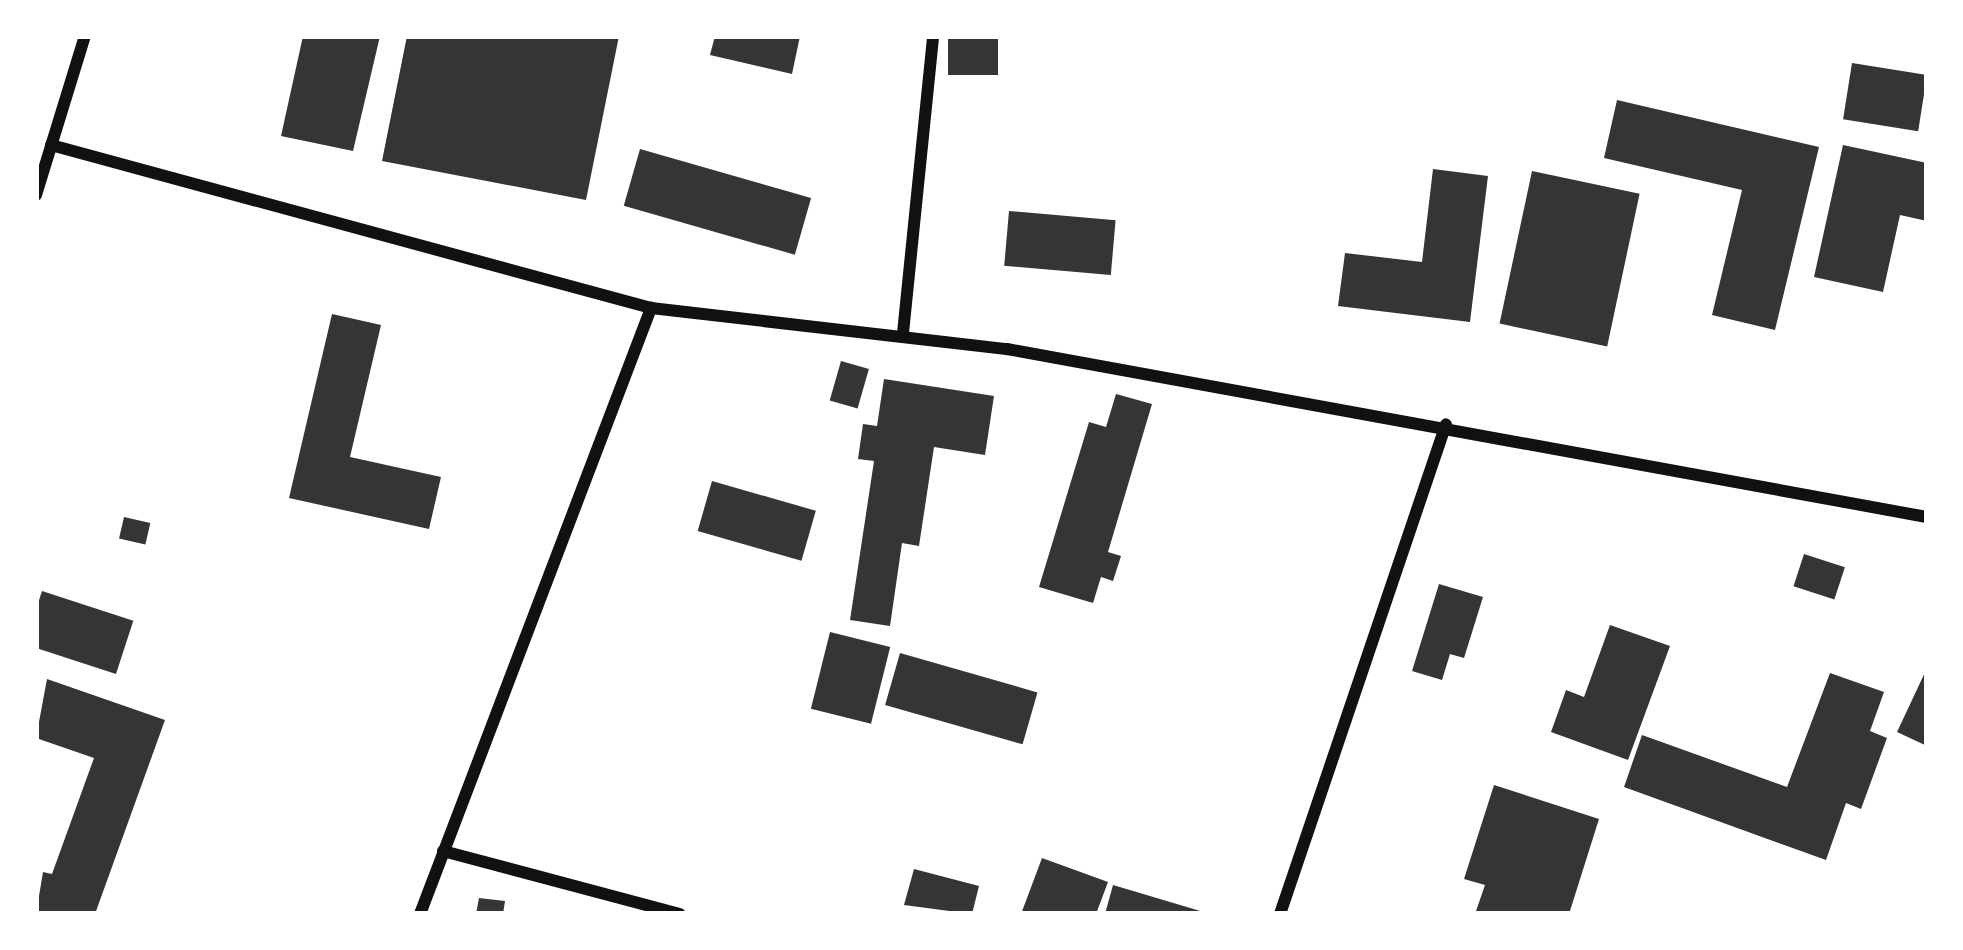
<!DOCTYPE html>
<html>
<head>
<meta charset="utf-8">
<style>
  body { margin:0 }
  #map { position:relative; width:1963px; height:950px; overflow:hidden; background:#fff; font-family:Montserrat,sans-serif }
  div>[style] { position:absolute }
  .building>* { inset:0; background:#353535; transform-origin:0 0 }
  .minor>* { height:12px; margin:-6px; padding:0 6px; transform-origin:6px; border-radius:6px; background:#111 }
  span { translate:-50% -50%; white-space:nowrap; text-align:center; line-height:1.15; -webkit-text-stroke:9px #fff; paint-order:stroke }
  .frame { position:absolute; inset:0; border:39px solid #fff; pointer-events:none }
</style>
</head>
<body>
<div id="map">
  <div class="building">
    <div style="clip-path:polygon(303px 36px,380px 36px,353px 151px,281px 136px)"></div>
    <div style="clip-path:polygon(407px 36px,619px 36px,586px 200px,382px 161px)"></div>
    <div style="clip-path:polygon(715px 36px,800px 36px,792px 74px,710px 55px)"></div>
    <div style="left:948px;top:36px;width:50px;height:39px"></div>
    <div style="left:1852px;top:63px;width:76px;height:57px;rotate:9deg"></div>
    <div style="clip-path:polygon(1617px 100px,1819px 147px,1775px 330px,1712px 315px,1742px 190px,1604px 158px)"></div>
    <div style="clip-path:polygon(1843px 145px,1927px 163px,1927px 221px,1900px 215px,1883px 292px,1814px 277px)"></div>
    <div style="left:640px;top:149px;width:178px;height:59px;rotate:16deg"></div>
    <div style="clip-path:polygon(1433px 169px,1488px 176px,1470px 322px,1338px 306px,1345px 253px,1422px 262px)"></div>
    <div style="left:1532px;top:171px;width:110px;height:156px;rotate:12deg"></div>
    <div style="left:1009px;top:211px;width:107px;height:55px;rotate:5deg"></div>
    <div style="clip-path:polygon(332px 314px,381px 325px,350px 457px,441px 477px,429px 529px,289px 498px)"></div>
    <div style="left:841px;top:361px;width:29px;height:41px;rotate:16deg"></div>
    <div style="clip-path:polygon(884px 379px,994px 396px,985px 455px,934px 447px,919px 546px,902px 543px,890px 626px,850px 620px,874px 461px,858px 459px,863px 424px,877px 426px)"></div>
    <div style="clip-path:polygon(1116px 394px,1152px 404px,1108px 552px,1121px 556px,1113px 581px,1101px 577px,1093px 603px,1039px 587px,1089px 422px,1106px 427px)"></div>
    <div style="left:712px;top:481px;width:108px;height:52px;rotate:16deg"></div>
    <div style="left:124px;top:517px;width:27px;height:22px;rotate:13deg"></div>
    <div style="left:1804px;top:554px;width:43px;height:34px;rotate:18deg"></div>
    <div style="clip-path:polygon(1439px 584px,1483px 597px,1464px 658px,1450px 654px,1442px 680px,1412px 671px)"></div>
    <div style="left:42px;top:591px;width:96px;height:56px;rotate:18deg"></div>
    <div style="clip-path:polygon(1610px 625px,1670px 646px,1628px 760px,1551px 732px,1566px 690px,1584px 697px)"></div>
    <div style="left:830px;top:632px;width:62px;height:79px;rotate:14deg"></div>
    <div style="left:900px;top:653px;width:143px;height:54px;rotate:16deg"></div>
    <div style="clip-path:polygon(1927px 668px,1927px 746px,1897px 732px)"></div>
    <div style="clip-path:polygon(1830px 673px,1884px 692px,1870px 731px,1887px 738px,1861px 809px,1846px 803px,1826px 860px,1624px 787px,1642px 735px,1787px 787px)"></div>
    <div style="clip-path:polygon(47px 679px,165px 720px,95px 914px,36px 914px,43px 872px,52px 874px,94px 758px,36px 738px)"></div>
    <div style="clip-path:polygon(1494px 785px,1599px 819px,1569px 914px,1475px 914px,1485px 885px,1464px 879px)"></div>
    <div style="clip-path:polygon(1042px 858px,1108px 882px,1096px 914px,1021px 914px)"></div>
    <div style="clip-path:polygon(914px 869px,979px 886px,972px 914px,904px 905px)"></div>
    <div style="clip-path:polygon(1113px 885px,1207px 913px,1207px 914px,1105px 914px)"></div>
    <div style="clip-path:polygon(479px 898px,505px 901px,503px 914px,476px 914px)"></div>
  </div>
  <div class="minor">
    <div style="left:51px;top:145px;width:622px;rotate:15.2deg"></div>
    <div style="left:651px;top:308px;width:358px;rotate:6.6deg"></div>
    <div style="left:1007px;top:349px;width:935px;rotate:10.35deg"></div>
    <div style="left:36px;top:195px;width:166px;rotate:-72.9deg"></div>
    <div style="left:903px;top:333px;width:299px;rotate:-84.2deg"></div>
    <div style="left:443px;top:851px;width:245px;rotate:14.9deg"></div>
    <div style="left:420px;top:914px;width:649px;rotate:-69.13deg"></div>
    <div style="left:1280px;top:914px;width:517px;rotate:-71.28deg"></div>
  </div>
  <div class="frame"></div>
</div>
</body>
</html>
